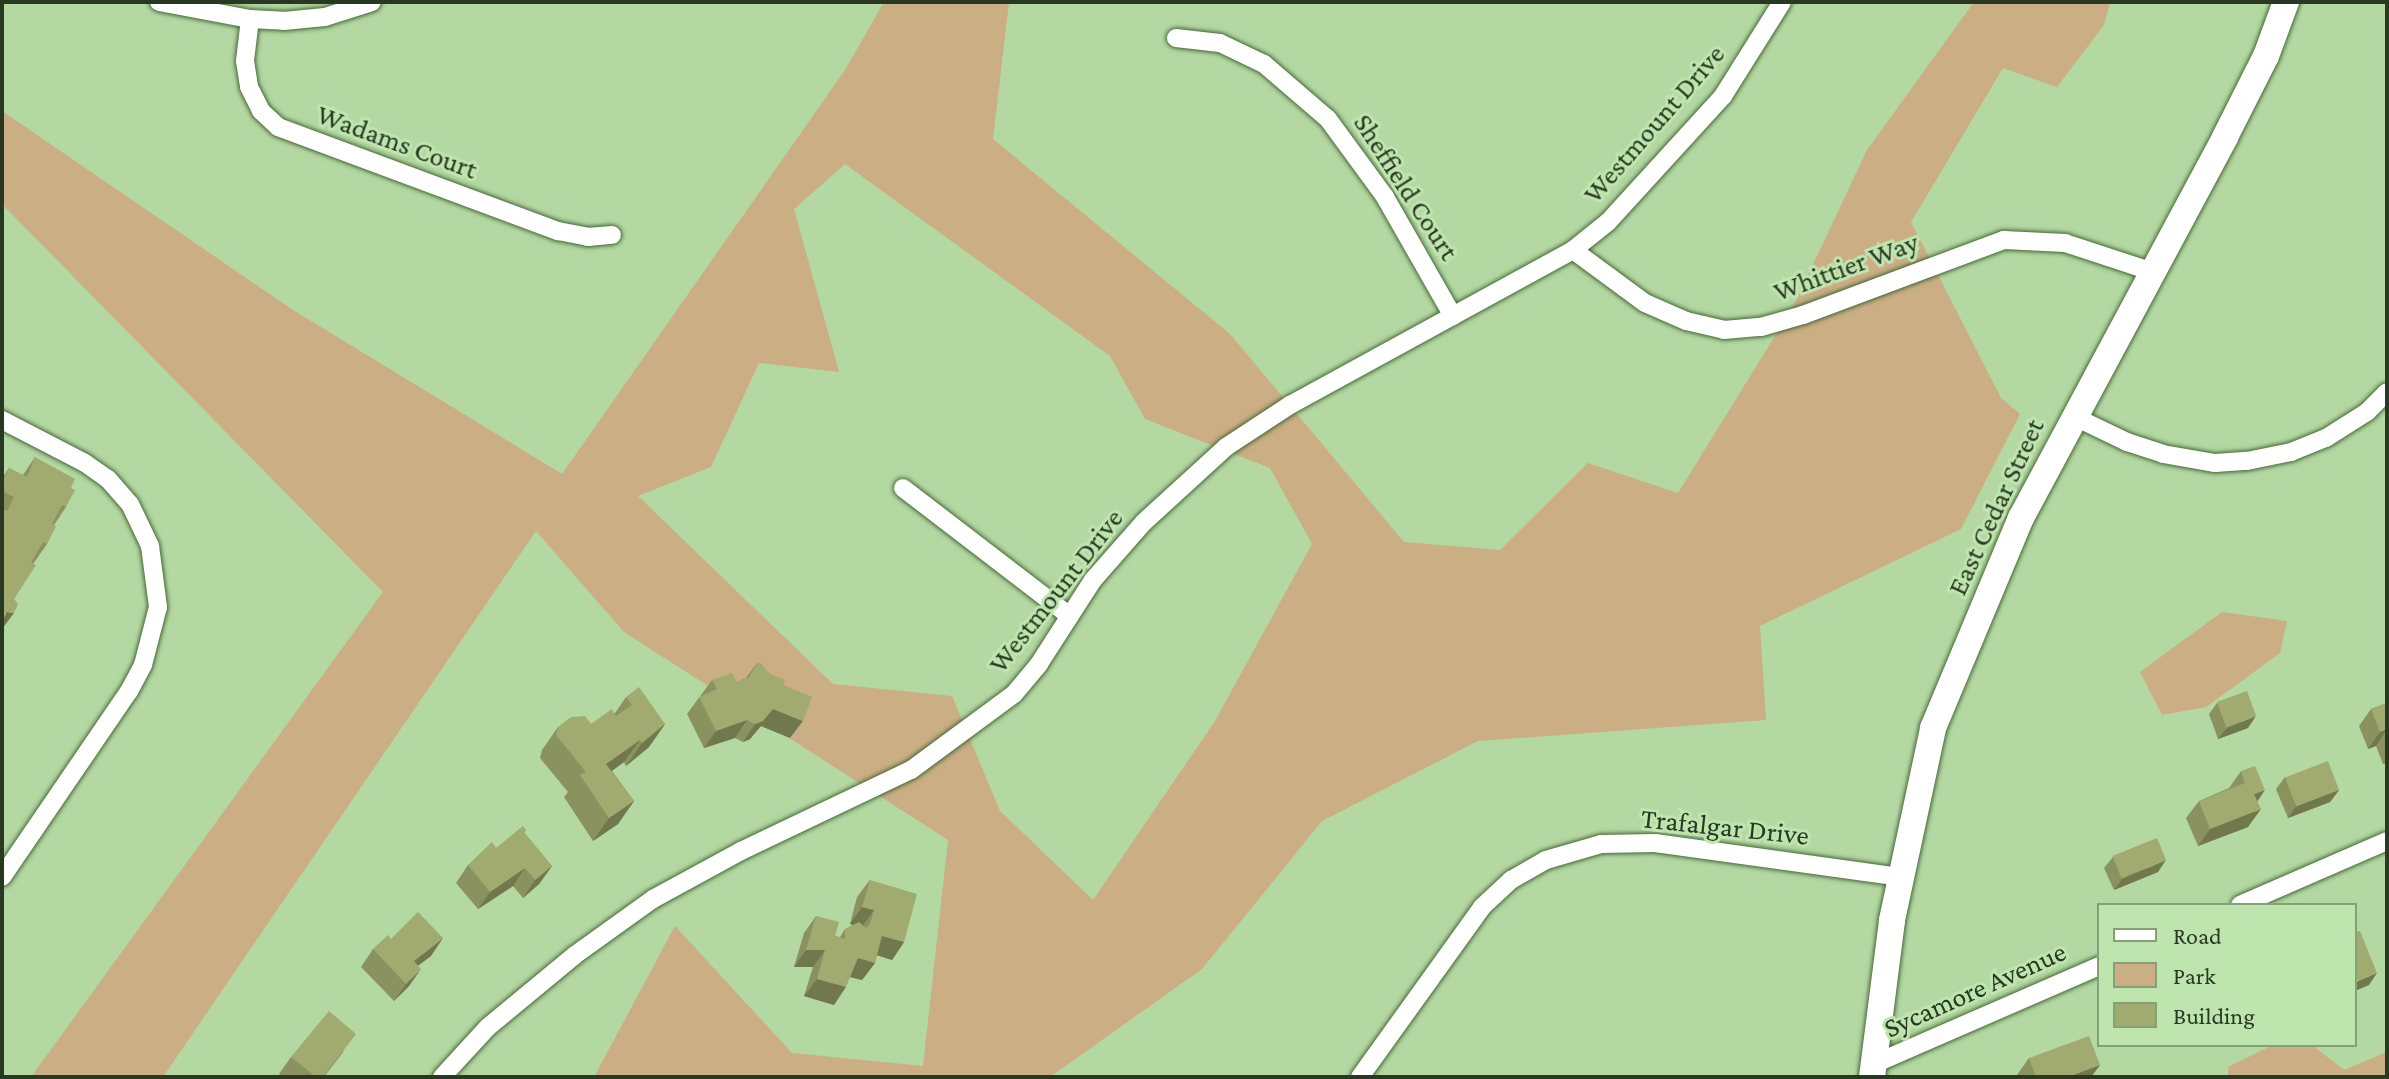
<!DOCTYPE html>
<html>
<head>
<meta charset="utf-8">
<style>
  body { margin:0 }
  #map { position:relative; width:2389px; height:1079px; overflow:hidden; background:#b3d8a2; font-family:"Crimson Pro",serif }
  div>[style] { position:absolute }
  .green>* { inset:0; background:#cbae84 }
  .roads { filter:drop-shadow(0 0 2px #476837) drop-shadow(0 0 2px #476837) }
  .minor>* { height:18px; margin:-9px; padding:0 9px; transform-origin:9px; border-radius:9px; background:#fff }
  .secondary>* { height:26px; margin:-13px; padding:0 13px; transform-origin:13px; border-radius:13px; background:#fff }
  .wall>* { inset:0; background:#8a935f }
  .shaded-wall>* { inset:0; background:#71784e }
  .building>* { inset:0; background:#a1ab6f; transform-origin:0 0 }
  span { translate:-50% -50%; white-space:nowrap; text-align:center; line-height:1.15; -webkit-text-stroke:6px #bfe5ae; paint-order:stroke }
  .street-label { font-size:28px; color:#293822 }
  .frame { position:absolute; inset:0; border:4px solid #293822; pointer-events:none }
  .legend { position:absolute; left:2097px; top:903px; width:260px; height:144px; box-sizing:border-box; background:#bfe5ae; border:2px solid #83a076; margin:0; padding:10px 14px; list-style:none; font-size:24px; color:#293822 }
  .legend li { display:flex; align-items:center; gap:16px; height:40px }
  .legend b { width:40px; border:2px solid #83a076 }
</style>
</head>
<body>
<div id="map">
  <div class="green">
    <div style="clip-path:polygon(evenodd,884px 2px,1009px 2px,993px 139px,1230px 334px,1404px 542px,1500px 550px,1588px 463px,1678px 493px,1794px 305px,1867px 150px,1974px 2px,2110px 2px,2104px 25px,2057px 87px,2003px 68px,1911px 222px,2001px 398px,2020px 414px,1961px 529px,1760px 626px,1766px 720px,1478px 741px,1322px 821px,1202px 969px,1050px 1077px,594px 1077px,675px 926px,792px 1053px,923px 1066px,948px 840px,624px 632px,536px 531px,163px 1077px,31px 1077px,383px 592px,2px 204px,2px 111px,293px 310px,562px 474px,845px 70px,884px 2px,845px 164px,1110px 356px,1145px 419px,1270px 468px,1312px 544px,1215px 721px,1093px 900px,1000px 811px,952px 696px,833px 684px,638px 496px,711px 467px,759px 363px,839px 372px,794px 209px,845px 164px)"></div>
    <div style="clip-path:polygon(2222px 612px,2287px 621px,2280px 653px,2206px 707px,2162px 715px,2140px 672px)"></div>
    <div style="clip-path:polygon(2273px 1045px,2312px 1045px,2344px 1070px,2387px 1052px,2387px 1077px,2228px 1077px,2228px 1067px)"></div>
  </div>
  <div class="roads">
    <div class="minor">
      <div style="left:159px;top:2px;width:93px;rotate:10.6deg"></div>
      <div style="left:250px;top:19px;width:34px;rotate:3deg"></div>
      <div style="left:284px;top:21px;width:41px;rotate:-5.6deg"></div>
      <div style="left:325px;top:17px;width:49px;rotate:-17.7deg"></div>
      <div style="left:250px;top:19px;width:42px;rotate:96.8deg"></div>
      <div style="left:245px;top:61px;width:26px;rotate:81deg"></div>
      <div style="left:249px;top:87px;width:27px;rotate:63deg"></div>
      <div style="left:261px;top:111px;width:23px;rotate:43deg"></div>
      <div style="left:278px;top:127px;width:299px;rotate:20.4deg"></div>
      <div style="left:558px;top:231px;width:31px;rotate:11deg"></div>
      <div style="left:588px;top:237px;width:24px;rotate:-5deg"></div>
      <div style="left:1176px;top:38px;width:44px;rotate:6.5deg"></div>
      <div style="left:1220px;top:43px;width:49px;rotate:25.5deg"></div>
      <div style="left:1264px;top:64px;width:84px;rotate:40.7deg"></div>
      <div style="left:1328px;top:119px;width:97px;rotate:53.8deg"></div>
      <div style="left:1385px;top:197px;width:137px;rotate:60.3deg"></div>
      <div style="left:1573px;top:250px;width:89px;rotate:36.4deg"></div>
      <div style="left:1645px;top:303px;width:45px;rotate:23.7deg"></div>
      <div style="left:1686px;top:321px;width:39px;rotate:13deg"></div>
      <div style="left:1724px;top:330px;width:37px;rotate:-5deg"></div>
      <div style="left:1761px;top:327px;width:44px;rotate:-15.9deg"></div>
      <div style="left:1803px;top:315px;width:215px;rotate:-20.5deg"></div>
      <div style="left:2004px;top:240px;width:61px;rotate:2.8deg"></div>
      <div style="left:2065px;top:243px;width:93px;rotate:18.2deg"></div>
      <div style="left:2075px;top:417px;width:58px;rotate:25.7deg"></div>
      <div style="left:2127px;top:442px;width:38px;rotate:18deg"></div>
      <div style="left:2163px;top:454px;width:53px;rotate:9.8deg"></div>
      <div style="left:2215px;top:463px;width:32px;rotate:-4deg"></div>
      <div style="left:2247px;top:461px;width:45px;rotate:-11.6deg"></div>
      <div style="left:2291px;top:452px;width:38px;rotate:-22deg"></div>
      <div style="left:2326px;top:438px;width:49px;rotate:-32.4deg"></div>
      <div style="left:2367px;top:412px;width:28px;rotate:-45deg"></div>
      <div style="left:2px;top:420px;width:93px;rotate:27.4deg"></div>
      <div style="left:85px;top:463px;width:28px;rotate:35deg"></div>
      <div style="left:108px;top:479px;width:33px;rotate:49deg"></div>
      <div style="left:130px;top:504px;width:47px;rotate:64.5deg"></div>
      <div style="left:150px;top:546px;width:62px;rotate:82.5deg"></div>
      <div style="left:158px;top:607px;width:60px;rotate:104.5deg"></div>
      <div style="left:143px;top:665px;width:30px;rotate:118deg"></div>
      <div style="left:129px;top:691px;width:225px;rotate:124.3deg"></div>
      <div style="left:903px;top:488px;width:210px;rotate:37.5deg"></div>
      <div style="left:2240px;top:905px;width:160px;rotate:-23.5deg"></div>
      <div style="left:1874px;top:1064px;width:245px;rotate:-23.5deg"></div>
      <div style="left:442px;top:1077px;width:68px;rotate:-47.4deg"></div>
      <div style="left:488px;top:1027px;width:113px;rotate:-39.6deg"></div>
      <div style="left:575px;top:955px;width:96px;rotate:-35.7deg"></div>
      <div style="left:653px;top:899px;width:100px;rotate:-28.6deg"></div>
      <div style="left:741px;top:851px;width:188px;rotate:-25.5deg"></div>
      <div style="left:911px;top:770px;width:128px;rotate:-36.4deg"></div>
      <div style="left:1014px;top:694px;width:39px;rotate:-50deg"></div>
      <div style="left:1039px;top:664px;width:100px;rotate:-57.3deg"></div>
      <div style="left:1093px;top:580px;width:77px;rotate:-48.7deg"></div>
      <div style="left:1144px;top:522px;width:111px;rotate:-42.4deg"></div>
      <div style="left:1226px;top:447px;width:77px;rotate:-33.3deg"></div>
      <div style="left:1290px;top:405px;width:323px;rotate:-28.7deg"></div>
      <div style="left:1573px;top:250px;width:45px;rotate:-38.7deg"></div>
      <div style="left:1608px;top:222px;width:171px;rotate:-47.6deg"></div>
      <div style="left:1723px;top:96px;width:111px;rotate:-57.9deg"></div>
      <div style="left:1360px;top:1077px;width:209px;rotate:-54.3deg"></div>
      <div style="left:1482px;top:907px;width:40px;rotate:-43deg"></div>
      <div style="left:1511px;top:880px;width:40px;rotate:-29.7deg"></div>
      <div style="left:1546px;top:860px;width:57px;rotate:-16.2deg"></div>
      <div style="left:1601px;top:844px;width:54px;rotate:-1.1deg"></div>
      <div style="left:1655px;top:843px;width:247px;rotate:7.9deg"></div>
    </div>
    <div class="secondary">
      <div style="left:1872px;top:1077px;width:158px;rotate:-82.7deg"></div>
      <div style="left:1892px;top:920px;width:196px;rotate:-77.9deg"></div>
      <div style="left:1933px;top:728px;width:228px;rotate:-67.3deg"></div>
      <div style="left:2021px;top:518px;width:432px;rotate:-61.8deg"></div>
      <div style="left:2225px;top:137px;width:91px;rotate:-63.2deg"></div>
      <div style="left:2266px;top:56px;width:58px;rotate:-69.7deg"></div>
    </div>
  </div>
  <div class="wall">
    <div style="clip-path:polygon(35px 457px,71px 488px,66px 507px,54px 525px,47px 544px,33px 564px,14px 599px,2px 629px,2px 478px,9px 468px,23px 475px)"></div>
    <div style="clip-path:polygon(757px 663px,783px 685px,790px 738px,761px 726px,750px 739px,743px 742px,735px 738px,704px 748px,687px 714px,712px 680px,737px 682px,746px 678px)"></div>
    <div style="clip-path:polygon(626px 697px,665px 724px,649px 747px,626px 766px,624px 762px,612px 771px,634px 801px,618px 824px,593px 841px,564px 797px,568px 792px,540px 758px,542px 750px,558px 727px,591px 724px,615px 713px)"></div>
    <div style="clip-path:polygon(2217px 703px,2248px 728px,2218px 739px,2209px 714px)"></div>
    <div style="clip-path:polygon(2387px 703px,2387px 763px,2383px 764px,2376px 746px,2368px 749px,2359px 726px,2371px 709px)"></div>
    <div style="clip-path:polygon(2241px 771px,2257px 801px,2248px 827px,2198px 846px,2186px 818px,2199px 801px,2229px 788px)"></div>
    <div style="clip-path:polygon(2285px 777px,2339px 790px,2330px 802px,2288px 818px,2276px 789px)"></div>
    <div style="clip-path:polygon(526px 830px,524px 833px,552px 866px,539px 884px,523px 898px,513px 886px,478px 909px,456px 883px,468px 865px)"></div>
    <div style="clip-path:polygon(2113px 857px,2158px 872px,2114px 890px,2104px 868px)"></div>
    <div style="clip-path:polygon(870px 880px,904px 942px,892px 960px,877px 955px,875px 963px,862px 980px,850px 977px,834px 1005px,804px 996px,813px 967px,794px 967px,804px 933px,816px 916px,835px 936px,840px 937px,845px 929px,853px 925px,850px 924px,857px 897px)"></div>
    <div style="clip-path:polygon(373px 949px,431px 956px,418px 965px,409px 986px,394px 1001px,361px 967px)"></div>
    <div style="clip-path:polygon(344px 1051px,324px 1077px,283px 1077px,279px 1074px,291px 1057px)"></div>
    <div style="clip-path:polygon(2029px 1058px,2100px 1065px,2091px 1077px,2017px 1077px,2017px 1075px)"></div>
  </div>
  <div class="shaded-wall">
    <div style="clip-path:polygon(7px 612px,14px 613px,2px 629px,2px 619px)"></div>
    <div style="clip-path:polygon(773px 709px,803px 721px,790px 738px,761px 726px,750px 739px,743px 742px,755px 724px)"></div>
    <div style="clip-path:polygon(2256px 716px,2248px 728px,2218px 739px,2227px 728px)"></div>
    <div style="clip-path:polygon(747px 720px,735px 738px,704px 748px,716px 731px)"></div>
    <div style="clip-path:polygon(665px 724px,649px 747px,626px 766px,642px 743px)"></div>
    <div style="clip-path:polygon(2387px 729px,2376px 746px,2368px 749px,2380px 732px)"></div>
    <div style="clip-path:polygon(640px 740px,624px 762px,590px 786px,606px 764px)"></div>
    <div style="clip-path:polygon(2265px 790px,2253px 808px,2254px 794px)"></div>
    <div style="clip-path:polygon(2339px 790px,2330px 802px,2288px 818px,2296px 806px)"></div>
    <div style="clip-path:polygon(634px 801px,618px 824px,593px 841px,609px 818px)"></div>
    <div style="clip-path:polygon(2261px 809px,2248px 827px,2198px 846px,2210px 829px)"></div>
    <div style="clip-path:polygon(2166px 860px,2158px 872px,2114px 890px,2122px 879px)"></div>
    <div style="clip-path:polygon(552px 866px,539px 884px,523px 898px,535px 880px)"></div>
    <div style="clip-path:polygon(525px 868px,513px 886px,478px 909px,490px 892px)"></div>
    <div style="clip-path:polygon(862px 907px,874px 910px,862px 927px,850px 924px)"></div>
    <div style="clip-path:polygon(882px 936px,904px 942px,892px 960px,870px 953px)"></div>
    <div style="clip-path:polygon(443px 938px,431px 956px,402px 978px,414px 961px)"></div>
    <div style="clip-path:polygon(806px 950px,825px 950px,813px 967px,794px 967px)"></div>
    <div style="clip-path:polygon(858px 958px,875px 963px,862px 980px,846px 976px)"></div>
    <div style="clip-path:polygon(421px 969px,409px 986px,394px 1001px,406px 984px)"></div>
    <div style="clip-path:polygon(2377px 973px,2369px 985px,2355px 991px,2355px 985px,2358px 981px)"></div>
    <div style="clip-path:polygon(817px 979px,846px 987px,834px 1005px,804px 996px)"></div>
    <div style="clip-path:polygon(2100px 1065px,2091px 1077px,2068px 1077px)"></div>
  </div>
  <div class="building">
    <div style="clip-path:polygon(35px 457px,75px 479px,71px 488px,75px 490px,66px 507px,62px 505px,52px 524px,56px 526px,47px 544px,43px 542px,31px 563px,36px 565px,14px 599px,18px 604px,14px 613px,7px 612px,2px 622px,2px 508px,7px 511px,14px 497px,2px 491px,2px 482px,9px 468px,27px 477px)"></div>
    <div style="clip-path:polygon(757px 663px,761px 663px,768px 673px,785px 680px,783px 685px,812px 697px,803px 721px,773px 709px,763px 721px,755px 724px,747px 720px,716px 731px,699px 697px,717px 689px,712px 680px,732px 673px,737px 682px,749px 677px)"></div>
    <div style="clip-path:polygon(639px 687px,665px 724px,642px 743px,640px 740px,606px 764px,634px 801px,609px 818px,580px 775px,586px 772px,556px 735px,558px 727px,571px 717px,585px 716px,591px 724px,612px 709px,616px 716px,632px 705px,626px 697px)"></div>
    <div style="left:2247px;top:691px;width:27px;height:32px;rotate:70deg"></div>
    <div style="clip-path:polygon(2387px 703px,2387px 729px,2380px 732px,2371px 709px)"></div>
    <div style="left:2328px;top:761px;width:31px;height:46px;rotate:69deg"></div>
    <div style="clip-path:polygon(2255px 766px,2265px 790px,2254px 794px,2261px 809px,2210px 829px,2199px 801px,2245px 783px,2241px 771px)"></div>
    <div style="clip-path:polygon(523px 826px,526px 830px,524px 832px,552px 866px,535px 880px,525px 868px,490px 892px,468px 865px,492px 842px,496px 848px)"></div>
    <div style="left:2157px;top:838px;width:24px;height:48px;rotate:68deg"></div>
    <div style="clip-path:polygon(870px 880px,917px 894px,904px 942px,882px 936px,875px 963px,858px 958px,846px 987px,817px 979px,825px 950px,806px 950px,816px 916px,839px 922px,835px 936px,845px 939px,845px 929px,859px 922px,866px 928px,870px 924px,874px 910px,862px 907px)"></div>
    <div style="clip-path:polygon(418px 912px,443px 938px,414px 961px,421px 969px,406px 984px,373px 949px,388px 935px,391px 939px)"></div>
    <div style="clip-path:polygon(2360px 931px,2377px 973px,2358px 981px,2355px 973px,2355px 932px)"></div>
    <div style="clip-path:polygon(329px 1011px,356px 1034px,323px 1077px,316px 1077px,291px 1057px)"></div>
    <div style="clip-path:polygon(2089px 1036px,2100px 1065px,2068px 1077px,2036px 1077px,2029px 1058px)"></div>
  </div>
  <div class="street-label">
    <span style="left:1654px;top:124px;rotate:-49deg">Westmount Drive</span>
    <span style="left:397px;top:142px;rotate:20deg">Wadams Court</span>
    <span style="left:1406px;top:187px;rotate:57deg">Sheffield Court</span>
    <span style="left:1846px;top:267px;rotate:-20deg">Whittier Way</span>
    <span style="left:1996px;top:507px;rotate:-65deg">East Cedar Street</span>
    <span style="left:1056px;top:591px;rotate:-52deg">Westmount Drive</span>
    <span style="left:1725px;top:827px;rotate:6deg">Trafalgar Drive</span>
    <span style="left:1975px;top:990px;rotate:-24deg">Sycamore Avenue</span>
  </div>
  <div class="frame"></div>
  <ul class="legend">
  <li><b style="height:10px;background:#fff"></b>Road</li>
  <li><b style="height:22px;background:#cbae84"></b>Park</li>
  <li><b style="height:22px;background:#a1ab6f"></b>Building</li>
  </ul>
</div>
</body>
</html>
